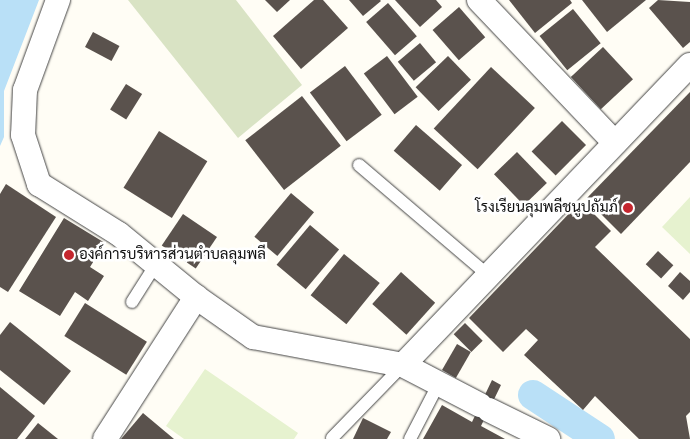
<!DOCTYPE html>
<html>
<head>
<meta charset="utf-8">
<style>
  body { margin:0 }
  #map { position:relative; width:690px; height:439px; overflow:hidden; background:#fffdf5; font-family:"Crimson Pro",Sarabun,serif }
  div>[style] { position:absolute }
  .cemetery>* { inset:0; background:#d9e3c4 }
  .pitch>* { inset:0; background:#e6f2cf }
  .water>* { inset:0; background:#b9e0f7 }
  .canal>* { height:30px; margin:-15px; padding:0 15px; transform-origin:15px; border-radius:15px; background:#b9e0f7 }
  .building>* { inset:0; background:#5a524d; transform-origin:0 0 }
  .roads { filter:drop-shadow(0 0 1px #444) drop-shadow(0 0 1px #444) }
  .lane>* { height:12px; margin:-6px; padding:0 6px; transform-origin:6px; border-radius:6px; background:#fff }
  .street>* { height:24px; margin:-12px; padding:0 12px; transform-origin:12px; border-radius:12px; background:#fff }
  .dots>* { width:14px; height:14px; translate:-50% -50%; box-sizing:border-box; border:2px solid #fff; border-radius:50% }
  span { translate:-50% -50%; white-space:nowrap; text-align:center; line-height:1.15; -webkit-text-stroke:5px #fff; paint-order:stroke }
  .poi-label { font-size:15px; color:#111 }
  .right { translate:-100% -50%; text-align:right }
  .left { translate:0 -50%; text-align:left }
</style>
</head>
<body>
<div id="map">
  <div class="cemetery">
    <div style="clip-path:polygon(128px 0,236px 0,302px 85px,238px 138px)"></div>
  </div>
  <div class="pitch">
    <div style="clip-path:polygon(690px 197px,690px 254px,662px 227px)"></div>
    <div style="clip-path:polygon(205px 369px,298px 433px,294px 439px,184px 439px,166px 426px)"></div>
  </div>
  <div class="water">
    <div style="clip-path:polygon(0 0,39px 0,4px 91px,4px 137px,0 146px)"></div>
  </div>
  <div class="canal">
    <div style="left:533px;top:395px;width:80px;rotate:33.3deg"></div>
  </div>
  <div class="building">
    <div style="clip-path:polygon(265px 0,290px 0,277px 12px)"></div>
    <div style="clip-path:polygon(314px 0,323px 0,348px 28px,301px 69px,273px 36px)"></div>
    <div style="clip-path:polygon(349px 0,380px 0,381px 1px,363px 16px)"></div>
    <div style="clip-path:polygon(395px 0,436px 0,442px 7px,420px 27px)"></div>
    <div style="clip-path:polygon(509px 0,570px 0,572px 3px,535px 33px)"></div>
    <div style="clip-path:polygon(582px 0,646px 0,607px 32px)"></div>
    <div style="clip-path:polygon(658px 0,690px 2px,690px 42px,683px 48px,649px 8px)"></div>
    <div style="left:388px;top:3px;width:44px;height:29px;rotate:49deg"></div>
    <div style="left:459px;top:7px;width:40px;height:35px;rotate:49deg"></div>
    <div style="left:573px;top:9px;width:44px;height:43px;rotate:51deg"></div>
    <div style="left:93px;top:32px;width:30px;height:17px;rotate:28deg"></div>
    <div style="left:420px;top:43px;width:25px;height:29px;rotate:50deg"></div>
    <div style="left:603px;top:47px;width:44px;height:44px;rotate:47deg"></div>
    <div style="left:387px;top:56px;width:51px;height:29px;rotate:53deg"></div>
    <div style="left:448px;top:56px;width:33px;height:45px;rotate:46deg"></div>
    <div style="left:345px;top:66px;width:61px;height:44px;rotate:53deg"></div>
    <div style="left:491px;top:67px;width:60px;height:84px;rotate:43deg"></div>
    <div style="left:126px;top:84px;width:19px;height:30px;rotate:32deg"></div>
    <div style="clip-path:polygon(690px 92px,690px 162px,621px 234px,586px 199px)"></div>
    <div style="left:302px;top:96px;width:63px;height:72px;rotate:52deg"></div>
    <div style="left:562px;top:121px;width:34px;height:43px;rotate:45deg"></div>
    <div style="left:416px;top:125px;width:61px;height:34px;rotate:41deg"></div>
    <div style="left:159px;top:131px;width:57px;height:67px;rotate:32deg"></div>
    <div style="left:517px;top:152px;width:43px;height:32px;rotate:46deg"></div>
    <div style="clip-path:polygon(6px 184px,56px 217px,8px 292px,0 287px,0 194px)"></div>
    <div style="left:291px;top:193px;width:30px;height:57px;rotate:40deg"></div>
    <div style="clip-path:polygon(581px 201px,611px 231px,595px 247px,690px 339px,690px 412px,686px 416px,690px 439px,639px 439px,595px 396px,583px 410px,524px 355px,538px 340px,526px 329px,503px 352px,469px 318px)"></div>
    <div style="left:183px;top:214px;width:41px;height:38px;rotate:34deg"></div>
    <div style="clip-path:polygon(64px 218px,105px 243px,90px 267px,104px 276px,88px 301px,75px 292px,60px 316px,19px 291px)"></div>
    <div style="left:310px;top:225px;width:38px;height:52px;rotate:40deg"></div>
    <div style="left:658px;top:251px;width:21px;height:18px;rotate:43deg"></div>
    <div style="left:344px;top:254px;width:46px;height:53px;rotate:39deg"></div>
    <div style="left:401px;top:272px;width:46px;height:43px;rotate:42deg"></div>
    <div style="clip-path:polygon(680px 272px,690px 281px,690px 292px,683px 300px,668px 286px)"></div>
    <div style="left:85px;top:303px;width:73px;height:39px;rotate:32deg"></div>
    <div style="clip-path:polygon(10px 322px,71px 371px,44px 405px,0 370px,0 335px)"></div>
    <div style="left:465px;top:323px;width:25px;height:16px;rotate:45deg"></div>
    <div style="left:457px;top:344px;width:16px;height:30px;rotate:30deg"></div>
    <div style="clip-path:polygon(492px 380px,501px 385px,481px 426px,505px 439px,423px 439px,442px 405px,472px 422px)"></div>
    <div style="clip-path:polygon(0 387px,35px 416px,17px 439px,0 439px)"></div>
    <div style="clip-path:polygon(143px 413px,174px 439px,121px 439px)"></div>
    <div style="clip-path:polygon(363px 418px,391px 432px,387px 439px,353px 439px)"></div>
    <div style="clip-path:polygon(38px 423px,58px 439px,25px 439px)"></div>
  </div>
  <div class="roads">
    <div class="lane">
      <div style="left:359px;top:165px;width:170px;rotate:40.5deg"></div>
      <div style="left:132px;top:302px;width:45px;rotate:-57.7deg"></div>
      <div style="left:332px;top:438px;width:102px;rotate:-45.8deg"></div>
      <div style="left:410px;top:439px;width:61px;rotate:-62.6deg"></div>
    </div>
    <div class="street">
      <div style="left:58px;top:0;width:96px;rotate:110.1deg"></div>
      <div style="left:25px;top:90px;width:45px;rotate:92.5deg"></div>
      <div style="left:23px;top:135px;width:52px;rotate:71.9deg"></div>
      <div style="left:39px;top:184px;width:94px;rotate:32deg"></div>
      <div style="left:119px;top:234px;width:99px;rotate:39.3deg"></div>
      <div style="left:196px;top:297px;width:70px;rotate:35.1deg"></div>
      <div style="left:253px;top:337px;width:153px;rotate:10.6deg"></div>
      <div style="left:403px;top:365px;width:87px;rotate:27.5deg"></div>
      <div style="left:479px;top:0;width:197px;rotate:46.4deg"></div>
      <div style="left:403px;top:365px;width:415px;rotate:-46.3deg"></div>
      <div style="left:489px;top:410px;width:66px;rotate:26.2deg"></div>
      <div style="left:105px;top:439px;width:169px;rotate:-57.3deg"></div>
    </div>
  </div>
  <div class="dots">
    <div style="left:628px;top:208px;background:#c4262e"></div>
    <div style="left:69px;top:255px;background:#c4262e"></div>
  </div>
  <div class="poi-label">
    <span class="right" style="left:618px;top:208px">โรงเรียนลุมพลีชนูปถัมภ์</span>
    <span class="left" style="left:79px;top:255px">องค์การบริหารส่วนตำบลลุมพลี</span>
  </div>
</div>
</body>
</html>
